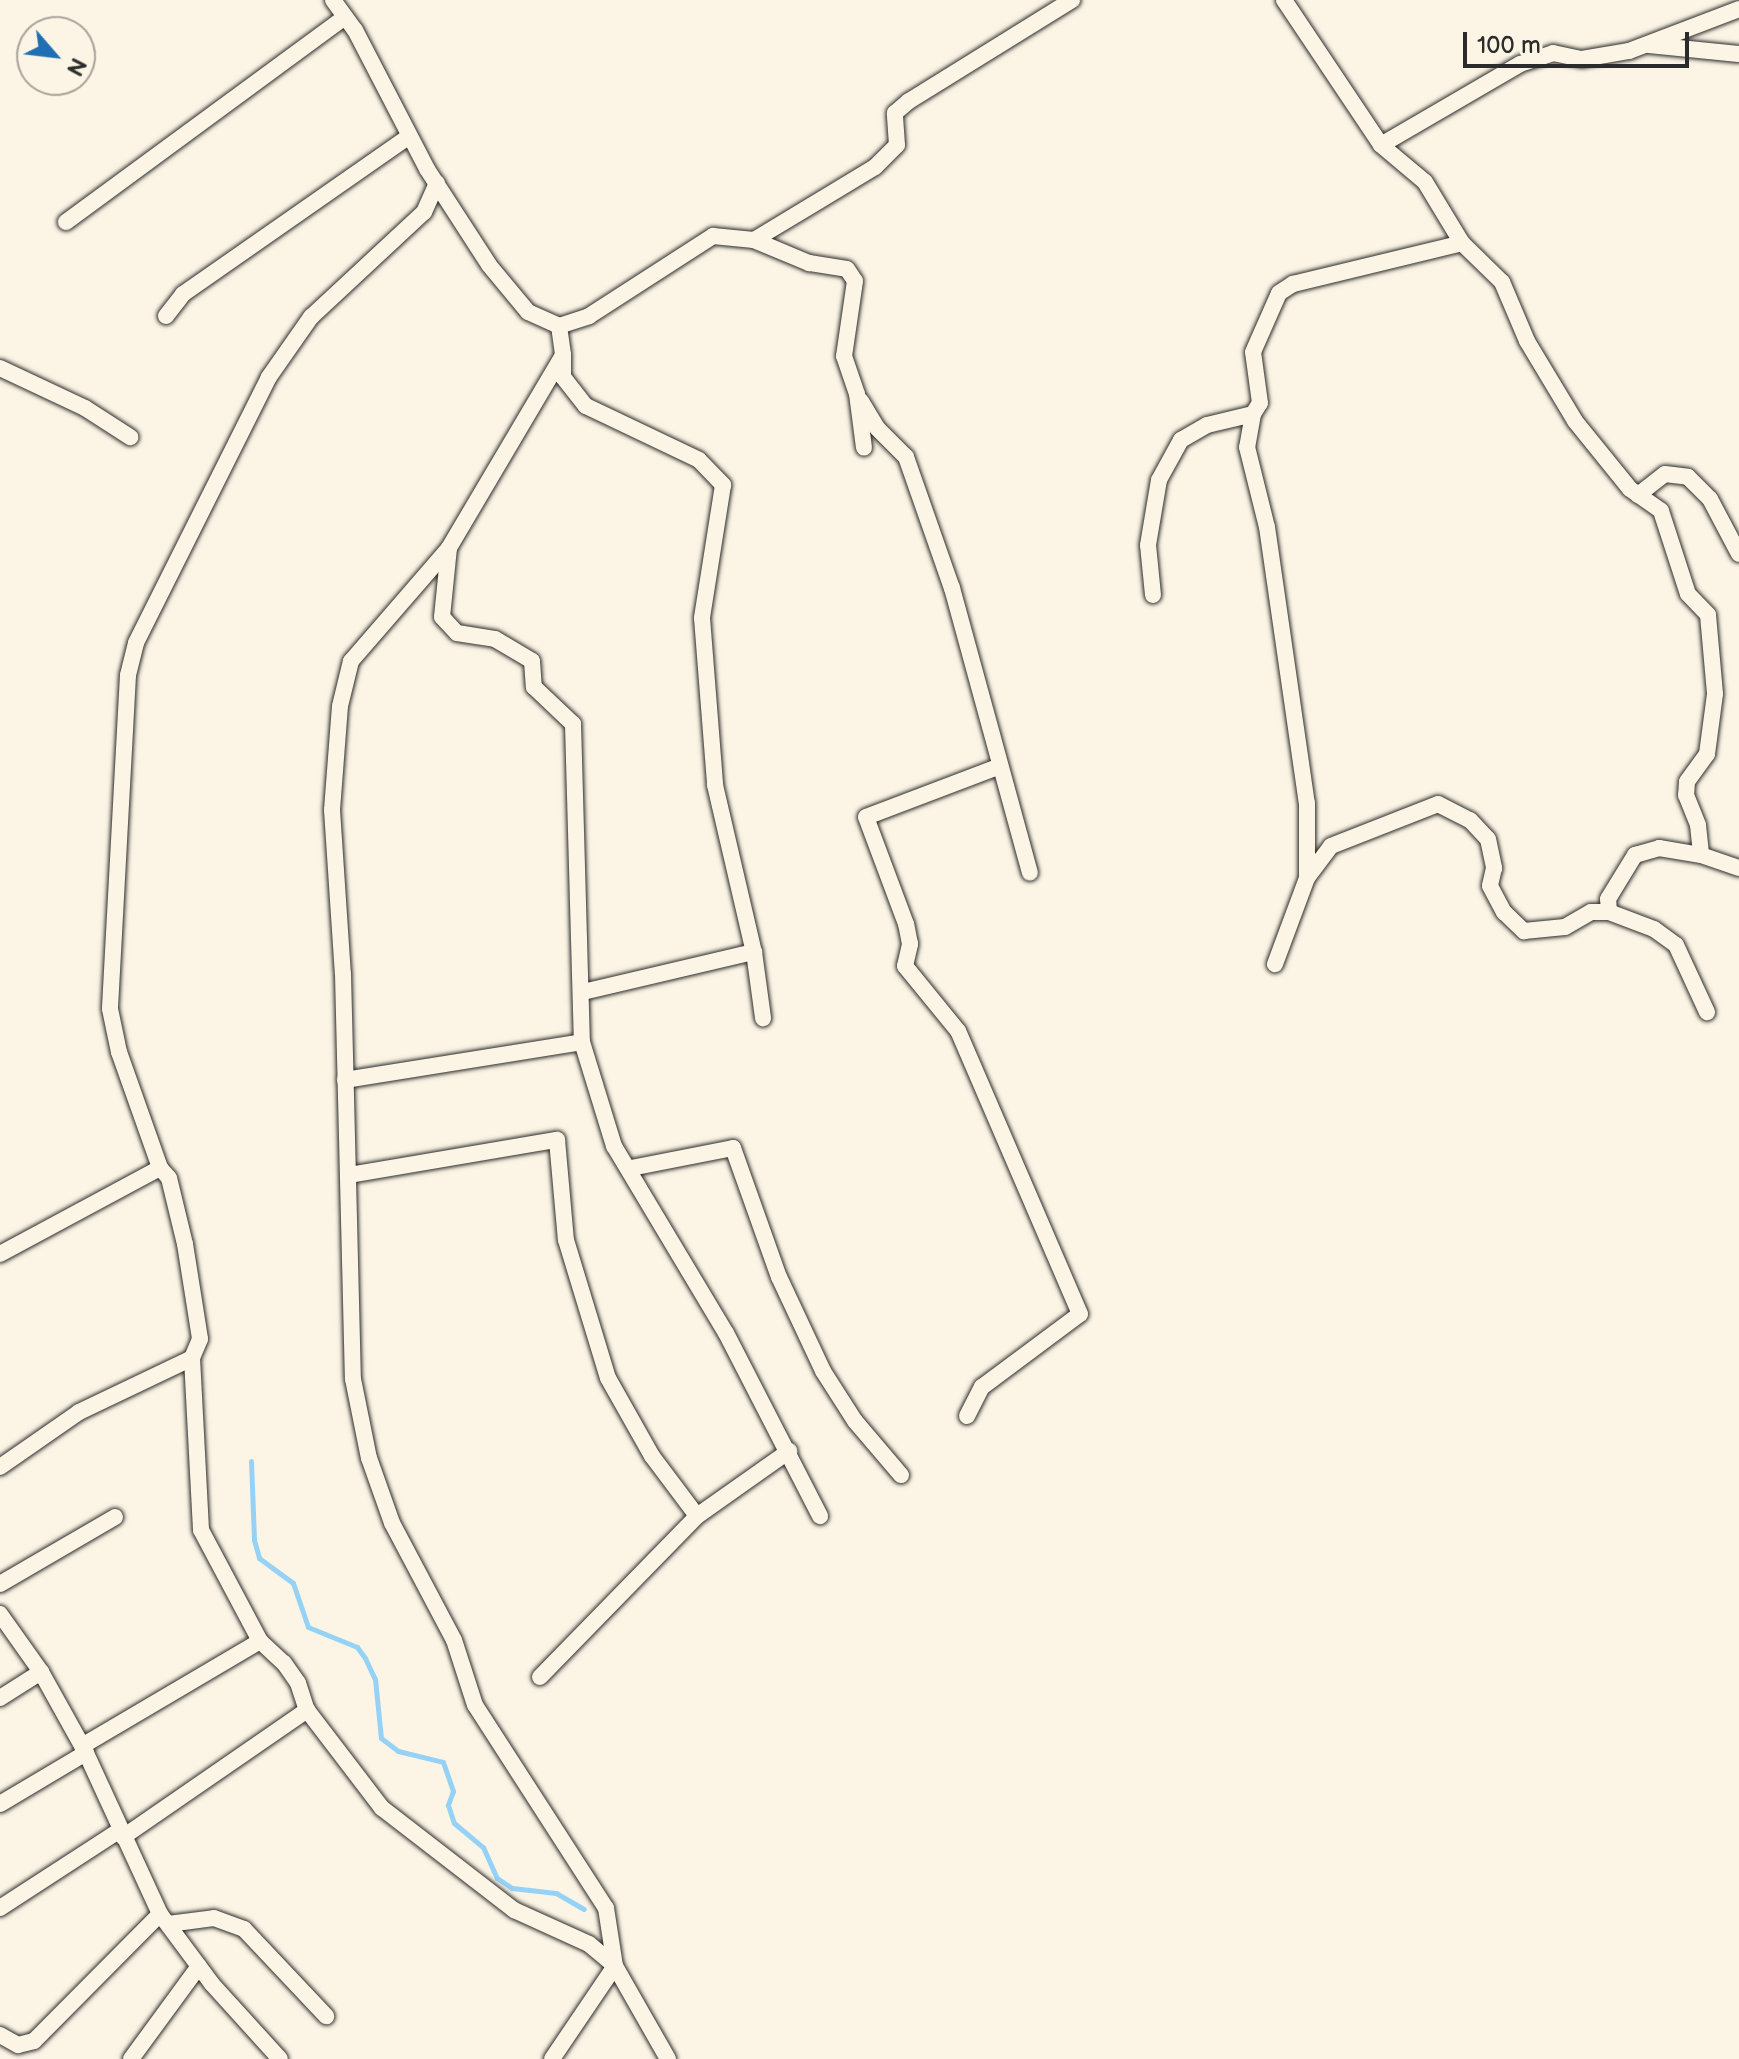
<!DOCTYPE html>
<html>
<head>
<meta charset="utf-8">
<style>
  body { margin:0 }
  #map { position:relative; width:1739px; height:2059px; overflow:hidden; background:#fcf5e5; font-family:"Balsamiq Sans",sans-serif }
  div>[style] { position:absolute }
  .stream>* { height:5px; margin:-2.5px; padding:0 2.5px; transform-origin:2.5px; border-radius:2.5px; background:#95d2f6 }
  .roads { filter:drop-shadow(0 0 2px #2b2b2b) drop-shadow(0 0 2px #2b2b2b) }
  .street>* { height:16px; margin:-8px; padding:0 8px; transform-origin:8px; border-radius:8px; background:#fcf5e5 }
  span { translate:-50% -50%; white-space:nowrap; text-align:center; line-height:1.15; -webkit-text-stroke:6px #fcf5e5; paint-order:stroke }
  .north { position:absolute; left:16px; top:16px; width:80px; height:80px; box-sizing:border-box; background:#fcf5e5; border:2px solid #a8a49b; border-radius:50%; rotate:118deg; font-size:22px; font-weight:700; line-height:32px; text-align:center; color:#2b2b2b }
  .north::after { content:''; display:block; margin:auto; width:28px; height:36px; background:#1f6fb2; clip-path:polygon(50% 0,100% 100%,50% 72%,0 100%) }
  .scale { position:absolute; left:1463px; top:32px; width:226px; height:36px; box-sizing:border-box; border:4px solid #2b2b2b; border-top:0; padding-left:10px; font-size:24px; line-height:28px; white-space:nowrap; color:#2b2b2b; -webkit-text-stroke:6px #fcf5e5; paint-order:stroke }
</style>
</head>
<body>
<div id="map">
  <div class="stream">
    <div style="left:251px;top:1461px;width:79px;rotate:87.8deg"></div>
    <div style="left:254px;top:1540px;width:19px;rotate:74deg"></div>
    <div style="left:259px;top:1558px;width:42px;rotate:36.3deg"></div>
    <div style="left:293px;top:1583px;width:46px;rotate:71.2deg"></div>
    <div style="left:308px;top:1627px;width:53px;rotate:22.2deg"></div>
    <div style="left:357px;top:1647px;width:14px;rotate:54deg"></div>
    <div style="left:365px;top:1658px;width:23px;rotate:65deg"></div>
    <div style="left:375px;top:1679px;width:59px;rotate:84.2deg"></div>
    <div style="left:381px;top:1738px;width:21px;rotate:37deg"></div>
    <div style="left:398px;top:1751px;width:46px;rotate:13.7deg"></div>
    <div style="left:443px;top:1762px;width:31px;rotate:71deg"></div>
    <div style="left:453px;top:1791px;width:15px;rotate:110deg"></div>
    <div style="left:448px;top:1805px;width:19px;rotate:72deg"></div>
    <div style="left:454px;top:1823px;width:38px;rotate:40deg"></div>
    <div style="left:483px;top:1847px;width:34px;rotate:66deg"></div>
    <div style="left:497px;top:1878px;width:18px;rotate:34deg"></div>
    <div style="left:512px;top:1888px;width:44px;rotate:6.5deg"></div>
    <div style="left:556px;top:1893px;width:32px;rotate:30deg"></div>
  </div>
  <div class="roads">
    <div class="street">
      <div style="left:333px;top:0;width:37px;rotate:54deg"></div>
      <div style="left:355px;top:30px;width:157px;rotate:62.6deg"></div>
      <div style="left:427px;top:169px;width:114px;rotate:57.1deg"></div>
      <div style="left:489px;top:265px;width:61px;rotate:50.3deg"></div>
      <div style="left:528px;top:312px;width:34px;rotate:24deg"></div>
      <div style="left:559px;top:326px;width:32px;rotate:-18deg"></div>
      <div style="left:589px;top:316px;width:148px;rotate:-32.8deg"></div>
      <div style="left:713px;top:236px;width:41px;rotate:5.6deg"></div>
      <div style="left:754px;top:240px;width:60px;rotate:22.7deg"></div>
      <div style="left:809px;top:263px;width:38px;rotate:9deg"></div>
      <div style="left:847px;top:269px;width:14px;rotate:56deg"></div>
      <div style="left:855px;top:281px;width:76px;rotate:98.3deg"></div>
      <div style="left:844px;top:356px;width:40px;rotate:71.1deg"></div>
      <div style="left:857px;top:394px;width:54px;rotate:82.6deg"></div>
      <div style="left:1284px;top:0;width:174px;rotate:56.2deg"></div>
      <div style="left:1381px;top:145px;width:57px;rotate:40.1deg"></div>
      <div style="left:1425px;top:182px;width:71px;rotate:58.8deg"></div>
      <div style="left:1462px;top:243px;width:56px;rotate:44.3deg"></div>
      <div style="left:1502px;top:282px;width:64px;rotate:67deg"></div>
      <div style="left:1527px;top:341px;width:93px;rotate:59deg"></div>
      <div style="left:1575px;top:421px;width:87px;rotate:51deg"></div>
      <div style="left:1630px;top:489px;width:38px;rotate:35deg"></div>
      <div style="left:1661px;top:511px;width:87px;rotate:72deg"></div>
      <div style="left:1688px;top:594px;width:29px;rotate:46deg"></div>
      <div style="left:1708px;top:615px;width:79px;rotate:84.9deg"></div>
      <div style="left:1715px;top:694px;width:61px;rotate:97.6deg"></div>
      <div style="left:1707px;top:754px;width:34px;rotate:126deg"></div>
      <div style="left:1687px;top:782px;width:13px;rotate:94deg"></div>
      <div style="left:1686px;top:795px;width:32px;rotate:68deg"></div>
      <div style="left:1698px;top:825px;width:30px;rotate:84deg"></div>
      <div style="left:1701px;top:855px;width:40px;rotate:18.9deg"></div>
      <div style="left:1649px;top:45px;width:90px;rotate:5.7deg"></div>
      <div style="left:1381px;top:145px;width:161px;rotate:-30.2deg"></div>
      <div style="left:1520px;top:64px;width:35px;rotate:-18deg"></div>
      <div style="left:1553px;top:53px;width:30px;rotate:12deg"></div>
      <div style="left:1582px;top:59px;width:48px;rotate:-9.7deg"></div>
      <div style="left:1629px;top:51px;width:118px;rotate:-20.9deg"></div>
      <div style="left:437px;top:183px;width:32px;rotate:114deg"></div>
      <div style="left:424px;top:212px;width:154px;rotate:137.1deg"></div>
      <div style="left:311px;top:317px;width:73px;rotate:125deg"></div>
      <div style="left:269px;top:377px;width:297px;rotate:116.6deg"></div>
      <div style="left:136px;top:643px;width:33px;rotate:104deg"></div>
      <div style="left:128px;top:675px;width:334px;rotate:93.1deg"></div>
      <div style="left:110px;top:1009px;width:44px;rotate:78.2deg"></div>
      <div style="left:119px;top:1052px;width:123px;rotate:70.5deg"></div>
      <div style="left:160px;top:1168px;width:13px;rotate:48deg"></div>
      <div style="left:169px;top:1178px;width:68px;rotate:76.4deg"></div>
      <div style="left:185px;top:1244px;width:96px;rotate:81deg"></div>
      <div style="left:200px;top:1339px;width:21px;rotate:113deg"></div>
      <div style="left:192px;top:1358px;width:172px;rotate:87deg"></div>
      <div style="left:201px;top:1530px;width:126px;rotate:62deg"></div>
      <div style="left:260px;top:1641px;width:33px;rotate:43deg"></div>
      <div style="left:284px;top:1663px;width:24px;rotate:55deg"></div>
      <div style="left:298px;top:1683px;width:28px;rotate:72deg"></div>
      <div style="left:307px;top:1710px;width:123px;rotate:52.6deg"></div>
      <div style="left:382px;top:1808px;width:167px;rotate:37.7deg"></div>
      <div style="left:514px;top:1910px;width:82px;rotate:24.4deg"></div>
      <div style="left:589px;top:1944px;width:34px;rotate:40deg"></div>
      <div style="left:66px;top:222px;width:346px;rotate:-36.3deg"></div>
      <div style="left:754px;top:240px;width:141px;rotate:-31.1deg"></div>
      <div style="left:875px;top:167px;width:31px;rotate:-45deg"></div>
      <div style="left:897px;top:145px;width:32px;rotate:-94deg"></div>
      <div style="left:895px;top:113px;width:18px;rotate:-41deg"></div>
      <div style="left:909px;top:101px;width:192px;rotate:-31.8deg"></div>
      <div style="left:166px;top:316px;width:28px;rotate:-52deg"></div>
      <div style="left:183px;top:294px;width:274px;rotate:-34.9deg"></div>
      <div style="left:559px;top:326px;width:29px;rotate:82deg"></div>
      <div style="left:563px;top:355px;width:224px;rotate:120.6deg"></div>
      <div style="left:449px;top:548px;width:150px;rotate:130.9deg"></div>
      <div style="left:351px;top:661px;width:46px;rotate:103.7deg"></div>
      <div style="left:340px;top:706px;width:104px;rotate:94.4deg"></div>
      <div style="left:332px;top:810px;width:164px;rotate:86.2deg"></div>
      <div style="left:343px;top:974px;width:405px;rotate:88.6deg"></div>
      <div style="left:353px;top:1379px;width:81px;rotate:78.6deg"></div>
      <div style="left:369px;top:1458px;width:69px;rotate:70.5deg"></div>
      <div style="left:392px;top:1523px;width:132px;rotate:62.1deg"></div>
      <div style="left:454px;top:1640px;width:68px;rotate:72.1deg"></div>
      <div style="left:475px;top:1705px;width:242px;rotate:57.2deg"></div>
      <div style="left:606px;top:1908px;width:59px;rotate:81.2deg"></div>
      <div style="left:615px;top:1966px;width:107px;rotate:60.3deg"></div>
      <div style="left:563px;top:355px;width:22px;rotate:90deg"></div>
      <div style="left:563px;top:377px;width:37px;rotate:52deg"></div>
      <div style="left:586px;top:406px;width:125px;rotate:25.5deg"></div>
      <div style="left:699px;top:460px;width:35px;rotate:46deg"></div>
      <div style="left:723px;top:485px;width:135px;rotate:99deg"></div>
      <div style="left:702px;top:618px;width:168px;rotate:85.5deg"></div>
      <div style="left:715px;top:785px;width:171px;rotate:76.9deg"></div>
      <div style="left:0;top:368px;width:94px;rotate:25.2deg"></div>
      <div style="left:85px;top:408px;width:54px;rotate:32.8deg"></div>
      <div style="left:861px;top:401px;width:31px;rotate:59deg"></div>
      <div style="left:877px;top:428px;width:41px;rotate:45deg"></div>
      <div style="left:906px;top:457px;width:139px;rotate:70.7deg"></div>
      <div style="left:952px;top:588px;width:295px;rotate:74.7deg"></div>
      <div style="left:1253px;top:414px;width:34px;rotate:100deg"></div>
      <div style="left:1247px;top:447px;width:82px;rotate:76deg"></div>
      <div style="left:1267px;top:527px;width:279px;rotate:81.8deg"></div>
      <div style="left:1307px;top:803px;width:75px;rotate:90deg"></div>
      <div style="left:1307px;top:878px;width:92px;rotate:110.4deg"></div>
      <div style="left:1638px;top:495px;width:34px;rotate:-38deg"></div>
      <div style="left:1665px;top:474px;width:23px;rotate:7deg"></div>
      <div style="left:1688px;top:477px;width:31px;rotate:45deg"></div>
      <div style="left:1710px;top:499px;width:62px;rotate:62.2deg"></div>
      <div style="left:449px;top:548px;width:69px;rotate:95.8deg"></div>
      <div style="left:442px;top:617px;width:22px;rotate:47deg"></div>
      <div style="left:457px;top:633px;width:38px;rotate:9deg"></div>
      <div style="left:495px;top:639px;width:43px;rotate:30.7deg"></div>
      <div style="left:532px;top:661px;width:26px;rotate:86deg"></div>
      <div style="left:534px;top:687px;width:54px;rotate:43.5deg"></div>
      <div style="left:573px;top:724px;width:318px;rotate:88.4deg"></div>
      <div style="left:582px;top:1042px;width:109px;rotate:72.9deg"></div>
      <div style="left:614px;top:1146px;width:218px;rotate:59.1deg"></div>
      <div style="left:726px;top:1333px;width:206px;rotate:62.8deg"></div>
      <div style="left:1153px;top:595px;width:50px;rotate:-95.7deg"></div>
      <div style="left:1148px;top:545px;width:66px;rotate:-80.4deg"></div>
      <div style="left:1159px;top:480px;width:46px;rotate:-61.2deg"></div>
      <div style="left:1181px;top:440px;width:30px;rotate:-30deg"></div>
      <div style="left:1207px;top:425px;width:47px;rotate:-13.4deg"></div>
      <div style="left:1253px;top:414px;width:13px;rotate:-58deg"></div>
      <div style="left:1260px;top:403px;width:51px;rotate:-97.8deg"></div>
      <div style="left:1253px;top:352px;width:64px;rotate:-66.2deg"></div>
      <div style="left:1279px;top:293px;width:17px;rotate:-33deg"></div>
      <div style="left:1293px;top:284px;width:174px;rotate:-13.6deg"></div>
      <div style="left:1307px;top:878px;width:40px;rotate:-53deg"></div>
      <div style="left:1331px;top:846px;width:115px;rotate:-21.4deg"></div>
      <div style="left:1438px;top:804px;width:36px;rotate:27deg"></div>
      <div style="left:1470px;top:820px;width:26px;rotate:47deg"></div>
      <div style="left:1488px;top:839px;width:30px;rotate:78deg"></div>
      <div style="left:1494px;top:868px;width:18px;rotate:103deg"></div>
      <div style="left:1490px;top:886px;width:30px;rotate:62deg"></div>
      <div style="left:1504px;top:912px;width:28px;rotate:44deg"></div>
      <div style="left:1524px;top:931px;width:41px;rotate:-5.6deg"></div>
      <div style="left:1565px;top:927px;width:30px;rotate:-30deg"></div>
      <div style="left:1591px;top:912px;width:18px"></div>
      <div style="left:1609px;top:912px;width:48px;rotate:20.7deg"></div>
      <div style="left:1654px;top:929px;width:27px;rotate:36deg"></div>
      <div style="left:1676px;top:945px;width:74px;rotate:65.2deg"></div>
      <div style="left:1609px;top:912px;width:13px;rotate:-94deg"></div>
      <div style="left:1608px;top:899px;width:52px;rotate:-58.5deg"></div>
      <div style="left:1635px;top:855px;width:25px;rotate:-16deg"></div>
      <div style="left:1659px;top:848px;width:43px;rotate:9.5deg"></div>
      <div style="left:583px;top:992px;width:176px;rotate:-13.2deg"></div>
      <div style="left:754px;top:952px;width:67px;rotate:82.2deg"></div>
      <div style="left:345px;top:1080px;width:240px;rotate:-9.1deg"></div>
      <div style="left:631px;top:1168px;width:104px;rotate:-11.1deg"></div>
      <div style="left:733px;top:1148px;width:137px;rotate:70.4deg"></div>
      <div style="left:779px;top:1277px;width:104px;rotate:64.9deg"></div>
      <div style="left:823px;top:1371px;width:59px;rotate:57.4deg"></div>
      <div style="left:855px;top:1421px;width:71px;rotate:49.6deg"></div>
      <div style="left:349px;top:1175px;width:211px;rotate:-9.6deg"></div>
      <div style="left:557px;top:1140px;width:100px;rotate:84.9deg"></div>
      <div style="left:566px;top:1240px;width:144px;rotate:73.1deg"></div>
      <div style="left:608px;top:1378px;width:90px;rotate:60.6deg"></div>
      <div style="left:652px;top:1456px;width:75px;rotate:53.1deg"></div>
      <div style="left:0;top:1254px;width:182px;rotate:-28.3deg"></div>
      <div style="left:967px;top:1416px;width:33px;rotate:-63deg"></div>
      <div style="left:982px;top:1387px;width:122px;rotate:-36.7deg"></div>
      <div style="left:1080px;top:1314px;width:308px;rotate:-113.3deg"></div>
      <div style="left:958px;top:1031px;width:84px;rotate:-129.2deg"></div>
      <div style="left:905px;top:966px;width:23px;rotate:-77deg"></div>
      <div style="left:910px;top:944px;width:20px;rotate:-101deg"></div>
      <div style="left:906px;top:924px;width:114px;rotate:-110.5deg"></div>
      <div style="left:866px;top:817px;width:143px;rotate:-20.8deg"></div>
      <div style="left:0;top:1467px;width:96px;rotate:-34.8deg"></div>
      <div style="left:79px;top:1412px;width:125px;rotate:-25.5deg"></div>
      <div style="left:0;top:1584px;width:133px;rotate:-30.2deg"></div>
      <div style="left:0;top:1614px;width:71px;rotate:54.7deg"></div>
      <div style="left:41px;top:1672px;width:93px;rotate:60.9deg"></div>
      <div style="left:86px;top:1753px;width:177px;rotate:65.3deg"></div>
      <div style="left:160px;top:1914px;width:87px;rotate:53.4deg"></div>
      <div style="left:212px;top:1984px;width:101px;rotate:47.8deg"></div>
      <div style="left:540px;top:1677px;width:225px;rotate:-45.7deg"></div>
      <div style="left:697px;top:1516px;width:113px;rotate:-35.2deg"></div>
      <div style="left:0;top:1698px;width:49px;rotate:-32.4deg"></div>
      <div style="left:82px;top:1746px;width:207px;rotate:-30.5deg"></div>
      <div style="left:0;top:1804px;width:100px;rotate:-30.7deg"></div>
      <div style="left:123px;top:1837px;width:224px;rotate:-34.6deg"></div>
      <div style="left:0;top:1908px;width:143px;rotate:-33deg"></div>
      <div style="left:168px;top:1924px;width:46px;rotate:-7.4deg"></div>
      <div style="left:214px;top:1918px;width:32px;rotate:20deg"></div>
      <div style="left:244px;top:1929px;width:120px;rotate:46.7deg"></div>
      <div style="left:0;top:2035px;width:21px;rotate:29deg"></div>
      <div style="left:18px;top:2045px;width:16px;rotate:-14deg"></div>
      <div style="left:34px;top:2041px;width:179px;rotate:-45.2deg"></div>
      <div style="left:131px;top:2059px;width:115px;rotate:-53.8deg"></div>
      <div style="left:552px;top:2059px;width:112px;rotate:-55.9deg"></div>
    </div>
  </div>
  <div class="north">N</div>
  <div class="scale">100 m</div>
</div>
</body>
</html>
